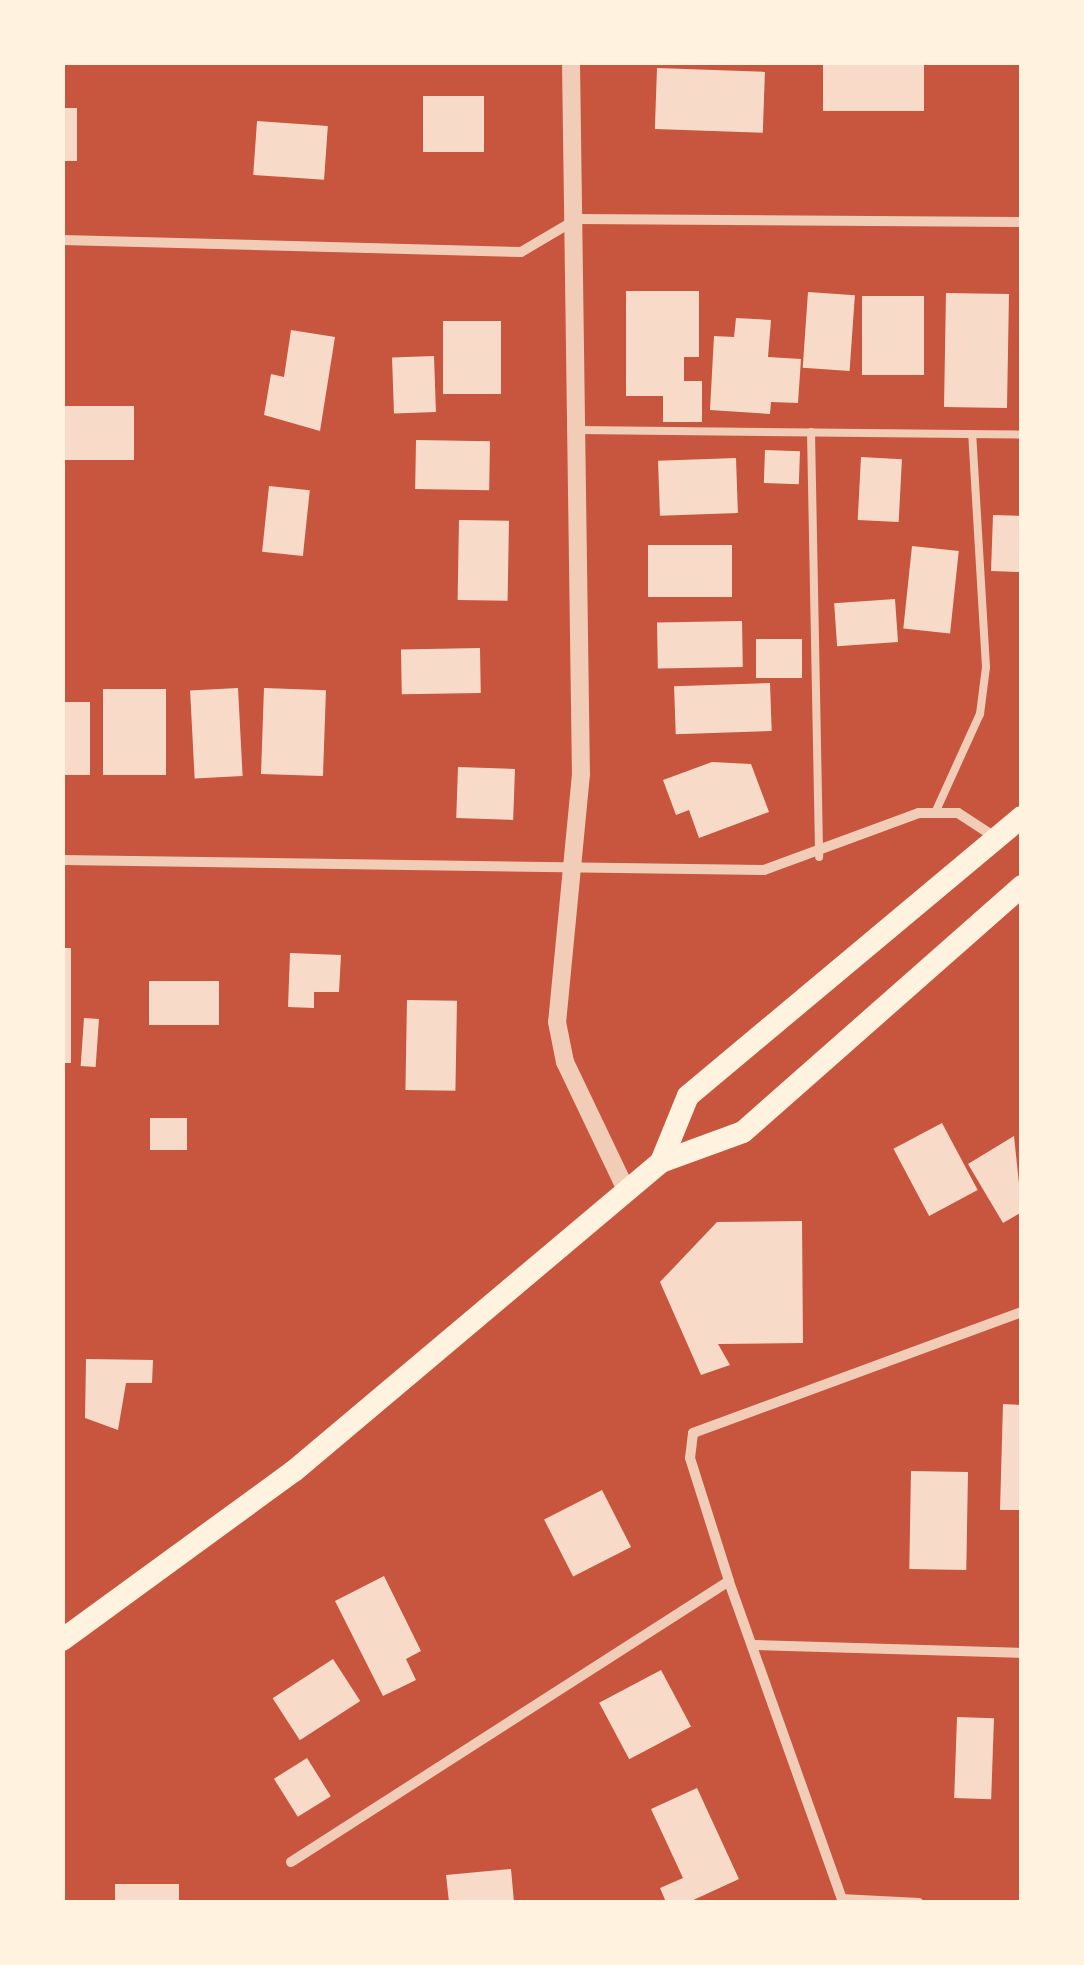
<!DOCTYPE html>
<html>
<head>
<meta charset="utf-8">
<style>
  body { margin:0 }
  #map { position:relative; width:1084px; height:1965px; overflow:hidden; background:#c8553d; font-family:"Asap Condensed",sans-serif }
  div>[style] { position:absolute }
  .building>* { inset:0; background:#f7dbc8; transform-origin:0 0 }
  .service>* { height:8px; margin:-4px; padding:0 4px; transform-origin:4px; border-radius:4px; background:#f1ccb7 }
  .minor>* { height:10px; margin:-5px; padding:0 5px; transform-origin:5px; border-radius:5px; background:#f1ccb7 }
  .tertiary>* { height:18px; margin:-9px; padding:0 9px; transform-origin:9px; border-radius:9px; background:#f1ccb7 }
  .primary>* { height:22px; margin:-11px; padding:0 11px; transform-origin:11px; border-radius:11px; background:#fff3e0 }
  span { translate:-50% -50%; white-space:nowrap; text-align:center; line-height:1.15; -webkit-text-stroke:9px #fff3e0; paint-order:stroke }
  .frame { position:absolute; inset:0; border:65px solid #fff3e0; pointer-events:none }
</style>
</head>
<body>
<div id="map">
  <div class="building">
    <div style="left:823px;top:62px;width:101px;height:49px"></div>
    <div style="left:657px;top:68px;width:108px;height:61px;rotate:2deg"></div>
    <div style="left:423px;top:96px;width:61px;height:56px"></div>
    <div style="left:62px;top:108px;width:15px;height:53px"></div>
    <div style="left:257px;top:121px;width:71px;height:54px;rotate:4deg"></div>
    <div style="clip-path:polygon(626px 291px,699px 291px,699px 357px,684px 357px,684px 381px,702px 381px,702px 422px,663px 422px,663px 396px,626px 396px)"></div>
    <div style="left:808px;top:292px;width:47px;height:76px;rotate:4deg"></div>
    <div style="left:946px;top:293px;width:63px;height:114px;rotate:1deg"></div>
    <div style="left:862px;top:296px;width:62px;height:79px"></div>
    <div style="clip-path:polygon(736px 318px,771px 320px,768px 357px,801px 359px,798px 403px,771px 402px,770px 414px,710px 410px,714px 336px,734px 337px)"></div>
    <div style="left:443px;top:321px;width:58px;height:73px"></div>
    <div style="clip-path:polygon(291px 330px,335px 337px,320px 431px,264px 415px,271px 374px,284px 377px)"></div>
    <div style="left:434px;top:356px;width:56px;height:42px;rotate:88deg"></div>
    <div style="left:62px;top:406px;width:72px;height:54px"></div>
    <div style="left:416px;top:440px;width:74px;height:49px;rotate:1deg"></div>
    <div style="left:765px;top:450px;width:35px;height:33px;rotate:2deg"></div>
    <div style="left:861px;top:457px;width:41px;height:63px;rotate:3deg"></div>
    <div style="left:736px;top:458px;width:55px;height:78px;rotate:88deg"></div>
    <div style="left:269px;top:486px;width:41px;height:66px;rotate:6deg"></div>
    <div style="left:993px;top:515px;width:29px;height:56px;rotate:2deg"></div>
    <div style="left:459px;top:520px;width:50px;height:80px;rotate:1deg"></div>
    <div style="left:648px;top:545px;width:84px;height:52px"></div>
    <div style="left:912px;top:546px;width:47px;height:83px;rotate:6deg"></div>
    <div style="left:895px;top:599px;width:43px;height:61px;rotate:86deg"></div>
    <div style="left:742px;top:621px;width:46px;height:85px;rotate:89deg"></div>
    <div style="left:802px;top:639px;width:39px;height:46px;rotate:90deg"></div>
    <div style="left:480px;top:648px;width:45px;height:79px;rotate:89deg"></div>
    <div style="left:770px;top:683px;width:48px;height:96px;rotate:88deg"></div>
    <div style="left:238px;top:688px;width:88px;height:48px;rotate:87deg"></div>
    <div style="left:264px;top:688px;width:62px;height:86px;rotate:2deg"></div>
    <div style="left:103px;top:689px;width:63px;height:86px"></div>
    <div style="left:62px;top:702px;width:28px;height:73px"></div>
    <div style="clip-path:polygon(712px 762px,751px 764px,769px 812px,699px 838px,689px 810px,676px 815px,663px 780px)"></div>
    <div style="left:458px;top:767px;width:57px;height:51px;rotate:2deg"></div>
    <div style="left:62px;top:948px;width:9px;height:115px"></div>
    <div style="clip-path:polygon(290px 953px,341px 955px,339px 992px,314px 992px,314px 1008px,288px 1007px)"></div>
    <div style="left:149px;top:981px;width:70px;height:44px"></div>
    <div style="left:407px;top:1000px;width:50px;height:90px;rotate:1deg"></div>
    <div style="left:84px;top:1018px;width:15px;height:48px;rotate:4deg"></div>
    <div style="left:150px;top:1118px;width:37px;height:32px"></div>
    <div style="left:942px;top:1123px;width:76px;height:55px;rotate:62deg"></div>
    <div style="clip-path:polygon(1014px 1136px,1022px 1212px,1003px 1223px,968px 1164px)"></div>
    <div style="clip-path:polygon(802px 1221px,803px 1343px,718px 1344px,730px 1365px,701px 1375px,660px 1282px,717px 1222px)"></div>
    <div style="clip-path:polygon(86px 1359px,153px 1360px,152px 1383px,126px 1383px,118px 1430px,85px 1418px)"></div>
    <div style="clip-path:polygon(1003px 1404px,1022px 1405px,1022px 1510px,1000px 1510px)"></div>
    <div style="left:911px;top:1471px;width:57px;height:98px;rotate:1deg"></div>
    <div style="left:602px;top:1490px;width:64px;height:65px;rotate:63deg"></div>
    <div style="clip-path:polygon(384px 1576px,421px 1651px,406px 1659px,416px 1680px,383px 1696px,335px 1601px)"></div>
    <div style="left:333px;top:1659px;width:50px;height:72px;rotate:57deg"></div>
    <div style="left:661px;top:1670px;width:64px;height:70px;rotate:62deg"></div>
    <div style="left:957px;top:1717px;width:37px;height:81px;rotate:2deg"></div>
    <div style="left:307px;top:1758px;width:45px;height:39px;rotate:58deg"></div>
    <div style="clip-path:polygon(697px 1788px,739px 1879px,689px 1902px,666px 1902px,660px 1888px,683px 1878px,651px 1809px)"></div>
    <div style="clip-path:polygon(511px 1869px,514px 1902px,449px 1902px,446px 1875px)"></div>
    <div style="left:115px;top:1884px;width:64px;height:18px"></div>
  </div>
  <div class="service">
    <div style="left:577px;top:430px;width:445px;rotate:0.6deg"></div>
    <div style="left:811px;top:432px;width:425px;rotate:88.9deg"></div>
    <div style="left:935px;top:813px;width:109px;rotate:-65.6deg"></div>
    <div style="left:980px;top:714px;width:47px;rotate:-82.7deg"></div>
    <div style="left:986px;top:667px;width:233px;rotate:-93.4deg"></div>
    <div style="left:841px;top:1898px;width:78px;rotate:2.9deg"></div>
  </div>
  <div class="minor">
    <div style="left:62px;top:240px;width:459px;rotate:1.5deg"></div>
    <div style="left:521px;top:252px;width:65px;rotate:-30.5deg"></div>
    <div style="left:577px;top:219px;width:445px;rotate:0.4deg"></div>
    <div style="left:62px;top:860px;width:702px;rotate:0.82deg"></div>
    <div style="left:764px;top:870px;width:165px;rotate:-20.2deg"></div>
    <div style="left:919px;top:813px;width:39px"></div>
    <div style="left:958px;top:813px;width:44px;rotate:33deg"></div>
    <div style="left:756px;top:1645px;width:266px;rotate:1.7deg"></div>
    <div style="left:291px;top:1862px;width:520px;rotate:-32.68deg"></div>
    <div style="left:843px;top:1902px;width:341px;rotate:-109.6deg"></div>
    <div style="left:729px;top:1581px;width:129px;rotate:-107.6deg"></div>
    <div style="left:690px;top:1458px;width:25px;rotate:-83deg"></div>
    <div style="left:693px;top:1433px;width:351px;rotate:-20.2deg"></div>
  </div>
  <div class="tertiary">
    <div style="left:571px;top:62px;width:712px;rotate:89.2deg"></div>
    <div style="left:581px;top:774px;width:249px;rotate:95.5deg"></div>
    <div style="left:557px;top:1022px;width:41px;rotate:78.7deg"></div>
    <div style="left:565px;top:1062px;width:144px;rotate:64.5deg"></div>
  </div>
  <div class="primary">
    <div style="left:661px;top:1162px;width:71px;rotate:-67.8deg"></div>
    <div style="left:688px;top:1096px;width:435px;rotate:-39.9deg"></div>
    <div style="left:62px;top:1640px;width:287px;rotate:-36.1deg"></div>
    <div style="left:294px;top:1471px;width:480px;rotate:-40.1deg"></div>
    <div style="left:661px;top:1162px;width:87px;rotate:-20.1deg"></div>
    <div style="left:743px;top:1132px;width:372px;rotate:-41.4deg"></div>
  </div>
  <div class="frame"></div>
</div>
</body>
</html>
